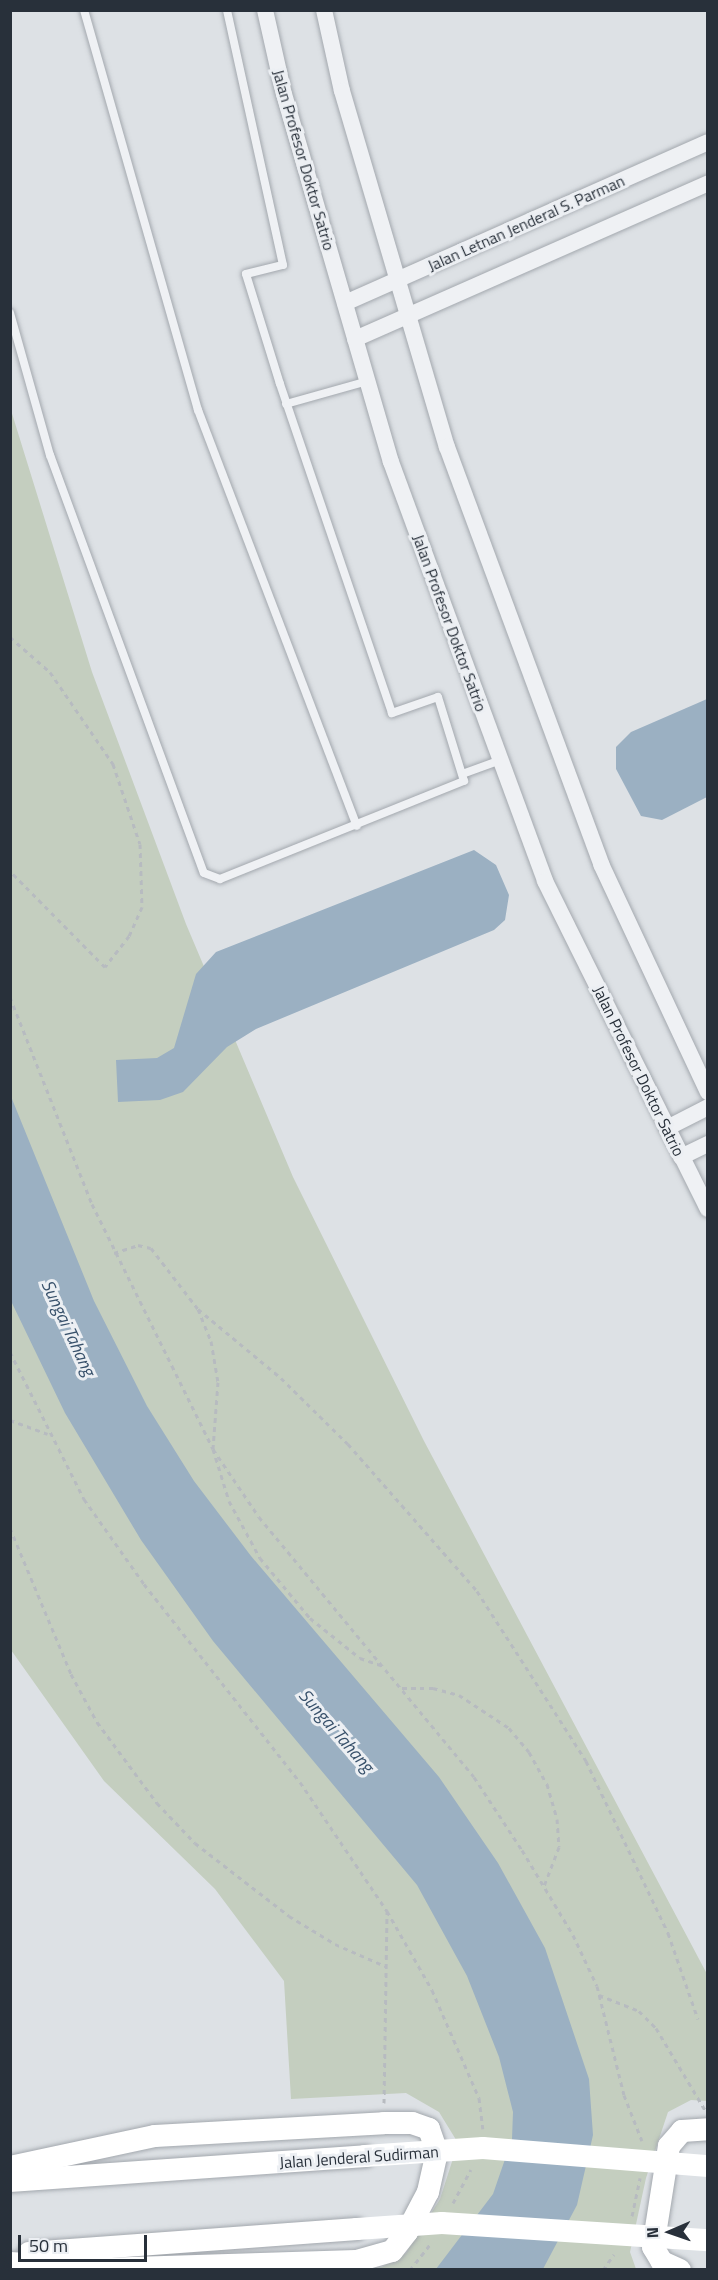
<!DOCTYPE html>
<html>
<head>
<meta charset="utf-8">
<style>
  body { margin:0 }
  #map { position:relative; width:718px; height:2280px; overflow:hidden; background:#dde1e5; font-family:"Titillium Web",sans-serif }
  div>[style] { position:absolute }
  .green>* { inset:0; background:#c4cebf }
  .water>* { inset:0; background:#9bb0c2 }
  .path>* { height:3px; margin-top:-1.5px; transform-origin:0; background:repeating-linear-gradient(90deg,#b7bbc0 0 4.5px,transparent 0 9px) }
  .roads { filter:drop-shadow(0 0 2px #a3a8ae) drop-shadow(0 0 2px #a3a8ae) }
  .lane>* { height:8px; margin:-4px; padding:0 4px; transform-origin:4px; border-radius:4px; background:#eff1f4 }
  .street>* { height:16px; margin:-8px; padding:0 8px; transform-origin:8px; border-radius:8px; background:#eff1f4 }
  .secondary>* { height:22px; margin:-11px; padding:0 11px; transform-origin:11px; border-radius:11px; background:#fff }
  .secondary-bridge>* { height:22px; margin:-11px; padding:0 11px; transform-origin:11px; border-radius:11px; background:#fff }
  span { translate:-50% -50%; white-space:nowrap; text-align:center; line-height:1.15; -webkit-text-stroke:6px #eceff3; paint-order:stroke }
  .street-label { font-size:16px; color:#28303a }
  .water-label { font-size:18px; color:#37506a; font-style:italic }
  .frame { position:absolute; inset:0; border:12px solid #28303a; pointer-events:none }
  .north { position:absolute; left:640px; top:2202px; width:60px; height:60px; -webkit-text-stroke:4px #eceff3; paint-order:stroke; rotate:268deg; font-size:16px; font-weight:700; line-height:24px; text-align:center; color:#28303a }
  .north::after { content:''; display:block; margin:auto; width:21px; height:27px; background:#28303a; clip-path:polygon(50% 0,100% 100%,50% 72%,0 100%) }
  .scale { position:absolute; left:18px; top:2235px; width:129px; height:27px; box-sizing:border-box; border:3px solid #28303a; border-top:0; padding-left:8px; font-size:18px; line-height:21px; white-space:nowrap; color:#28303a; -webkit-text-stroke:4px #eceff3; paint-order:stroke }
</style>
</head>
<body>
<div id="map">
  <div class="green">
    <div style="clip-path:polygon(10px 407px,92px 672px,186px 924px,293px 1177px,424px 1441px,707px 1974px,707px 2101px,691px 2100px,668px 2112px,646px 2178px,630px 2252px,636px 2269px,363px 2269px,382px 2267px,406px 2253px,440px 2199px,458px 2143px,439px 2112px,406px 2093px,291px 2099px,284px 1981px,215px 1889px,104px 1781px,11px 1650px)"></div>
  </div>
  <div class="water">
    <div style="clip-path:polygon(707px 699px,707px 797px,662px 820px,641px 816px,616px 769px,616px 747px,631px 732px)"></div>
    <div style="clip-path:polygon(474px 850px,496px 865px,509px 895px,505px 920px,494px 930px,256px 1029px,227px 1047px,183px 1092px,160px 1100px,118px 1102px,116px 1060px,157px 1058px,174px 1048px,196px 974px,216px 952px)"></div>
    <div style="clip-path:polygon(10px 1094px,94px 1301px,147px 1406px,194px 1481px,251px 1556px,439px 1777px,498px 1863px,545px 1948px,589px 2079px,593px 2135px,577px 2205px,543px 2269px,436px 2269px,493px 2194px,512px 2139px,513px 2112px,499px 2057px,467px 1976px,417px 1885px,213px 1641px,141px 1540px,65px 1413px,11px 1301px)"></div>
  </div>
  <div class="path">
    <div style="left:10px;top:637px;width:53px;rotate:41.2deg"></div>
    <div style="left:50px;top:672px;width:112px;rotate:55.6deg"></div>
    <div style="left:113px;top:764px;width:84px;rotate:71.4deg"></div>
    <div style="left:140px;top:844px;width:63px;rotate:88.2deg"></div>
    <div style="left:142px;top:907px;width:32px;rotate:114deg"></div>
    <div style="left:129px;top:936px;width:39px;rotate:128deg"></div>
    <div style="left:105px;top:967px;width:135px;rotate:-134.7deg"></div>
    <div style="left:10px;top:997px;width:223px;rotate:68.4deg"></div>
    <div style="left:92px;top:1204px;width:273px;rotate:63.7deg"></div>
    <div style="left:213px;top:1449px;width:82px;rotate:55.9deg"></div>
    <div style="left:259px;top:1517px;width:337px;rotate:50.4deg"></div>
    <div style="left:474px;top:1777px;width:87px;rotate:56.7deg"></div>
    <div style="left:522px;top:1850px;width:99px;rotate:59deg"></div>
    <div style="left:573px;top:1935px;width:56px;rotate:64.8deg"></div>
    <div style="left:597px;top:1986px;width:112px;rotate:76.1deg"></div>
    <div style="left:624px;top:2095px;width:49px;rotate:68.6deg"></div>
    <div style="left:114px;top:1253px;width:25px;rotate:-18deg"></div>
    <div style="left:138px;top:1245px;width:13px;rotate:13deg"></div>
    <div style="left:151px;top:1248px;width:77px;rotate:52.4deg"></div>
    <div style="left:198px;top:1309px;width:35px;rotate:68deg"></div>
    <div style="left:211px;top:1341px;width:42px;rotate:80.3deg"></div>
    <div style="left:218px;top:1382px;width:67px;rotate:94.3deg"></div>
    <div style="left:213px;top:1449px;width:54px;rotate:72.9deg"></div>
    <div style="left:229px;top:1501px;width:65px;rotate:61.5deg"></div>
    <div style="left:260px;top:1558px;width:78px;rotate:50.2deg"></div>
    <div style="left:310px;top:1618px;width:64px;rotate:38.7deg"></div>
    <div style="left:360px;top:1658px;width:24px;rotate:19deg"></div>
    <div style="left:198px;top:1309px;width:108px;rotate:39.7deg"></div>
    <div style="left:281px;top:1378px;width:94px;rotate:44.6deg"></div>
    <div style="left:348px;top:1444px;width:196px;rotate:48.7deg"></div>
    <div style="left:477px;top:1591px;width:202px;rotate:57.3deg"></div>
    <div style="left:586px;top:1761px;width:191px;rotate:64.5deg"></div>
    <div style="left:668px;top:1933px;width:91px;rotate:70.8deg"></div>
    <div style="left:10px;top:1352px;width:165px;rotate:63.3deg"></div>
    <div style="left:84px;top:1499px;width:104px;rotate:54.8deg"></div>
    <div style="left:144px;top:1584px;width:252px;rotate:51.8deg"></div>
    <div style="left:300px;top:1782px;width:156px;rotate:56deg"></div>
    <div style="left:387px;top:1911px;width:91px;rotate:60.3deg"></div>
    <div style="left:432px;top:1990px;width:118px;rotate:66.5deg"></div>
    <div style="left:479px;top:2098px;width:31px;rotate:83deg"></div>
    <div style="left:10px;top:1420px;width:40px;rotate:20.2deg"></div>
    <div style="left:10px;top:1528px;width:158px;rotate:67.3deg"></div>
    <div style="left:71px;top:1674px;width:55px;rotate:61.6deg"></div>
    <div style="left:97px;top:1722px;width:101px;rotate:53.5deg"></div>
    <div style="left:157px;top:1803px;width:55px;rotate:46.5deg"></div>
    <div style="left:195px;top:1843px;width:119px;rotate:37.8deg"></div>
    <div style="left:289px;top:1916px;width:54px;rotate:31.3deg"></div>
    <div style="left:335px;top:1944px;width:55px;rotate:23.7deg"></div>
    <div style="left:402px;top:1688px;width:31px"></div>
    <div style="left:433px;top:1688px;width:27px;rotate:15deg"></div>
    <div style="left:459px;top:1695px;width:60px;rotate:33.4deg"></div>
    <div style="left:509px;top:1728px;width:31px;rotate:50deg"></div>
    <div style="left:529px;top:1752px;width:37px;rotate:61deg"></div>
    <div style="left:547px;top:1784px;width:36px;rotate:74deg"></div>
    <div style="left:557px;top:1819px;width:28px;rotate:86deg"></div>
    <div style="left:559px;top:1847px;width:42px;rotate:111deg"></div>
    <div style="left:599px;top:1995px;width:43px;rotate:21.8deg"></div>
    <div style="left:639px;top:2011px;width:24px;rotate:45deg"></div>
    <div style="left:656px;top:2028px;width:96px;rotate:59.1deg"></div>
    <div style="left:384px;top:2103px;width:191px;rotate:-89.1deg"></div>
    <div style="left:453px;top:2203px;width:38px;rotate:-62deg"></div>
    <div style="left:632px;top:2216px;width:39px;rotate:-78deg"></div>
    <div style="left:410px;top:2270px;width:34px;rotate:-52deg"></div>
    <div style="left:603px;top:2270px;width:19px;rotate:-55deg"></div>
  </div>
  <div class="roads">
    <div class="lane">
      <div style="left:84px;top:10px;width:416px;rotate:74.1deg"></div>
      <div style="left:198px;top:410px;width:445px;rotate:69.1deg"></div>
      <div style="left:10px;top:313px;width:148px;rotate:74.3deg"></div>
      <div style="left:50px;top:455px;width:445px;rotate:69.8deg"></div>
      <div style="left:204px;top:873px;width:17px;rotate:21deg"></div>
      <div style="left:220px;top:879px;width:263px;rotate:-21.9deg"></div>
      <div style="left:464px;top:781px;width:88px;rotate:-107.2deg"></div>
      <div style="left:438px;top:697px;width:49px;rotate:160.8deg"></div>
      <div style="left:392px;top:713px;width:348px;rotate:-108.8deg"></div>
      <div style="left:280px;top:384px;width:115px;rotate:-107.2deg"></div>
      <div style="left:246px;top:274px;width:38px;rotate:-14deg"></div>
      <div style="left:283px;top:265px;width:261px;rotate:-102.4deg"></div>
      <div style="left:286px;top:404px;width:85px;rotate:-15.7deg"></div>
      <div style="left:465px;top:773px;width:38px;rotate:-20deg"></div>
    </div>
    <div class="street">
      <div style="left:265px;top:10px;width:86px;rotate:77.3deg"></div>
      <div style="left:284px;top:94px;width:383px;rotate:73.8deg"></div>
      <div style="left:391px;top:462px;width:446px;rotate:69.8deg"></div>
      <div style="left:545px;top:881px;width:366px;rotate:63.6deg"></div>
      <div style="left:324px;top:10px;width:83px;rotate:77.5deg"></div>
      <div style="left:342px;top:91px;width:371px;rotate:73.6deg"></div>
      <div style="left:447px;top:447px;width:445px;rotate:69.7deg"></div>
      <div style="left:601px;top:864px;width:252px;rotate:64.9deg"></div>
      <div style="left:345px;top:303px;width:397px;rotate:-23.9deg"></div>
      <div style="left:355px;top:339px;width:386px;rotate:-23.8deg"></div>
      <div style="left:667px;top:1128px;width:46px;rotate:-27.1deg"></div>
      <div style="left:681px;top:1157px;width:30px;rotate:-26deg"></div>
    </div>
    <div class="secondary">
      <div style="left:10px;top:2167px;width:148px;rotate:-12.1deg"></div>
      <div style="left:155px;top:2136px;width:229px;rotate:-3.2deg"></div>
      <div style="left:384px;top:2123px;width:28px"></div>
      <div style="left:412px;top:2123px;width:18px;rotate:19deg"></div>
      <div style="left:429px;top:2129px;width:24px;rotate:71deg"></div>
      <div style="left:437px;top:2152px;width:41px;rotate:102.7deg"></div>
      <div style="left:428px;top:2192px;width:45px;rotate:117.7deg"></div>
      <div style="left:407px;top:2232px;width:24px;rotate:128deg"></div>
      <div style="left:392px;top:2251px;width:37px;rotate:164deg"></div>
      <div style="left:356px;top:2261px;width:255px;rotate:178.2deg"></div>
      <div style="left:101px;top:2269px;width:91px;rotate:-176.2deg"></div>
      <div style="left:10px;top:2181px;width:356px;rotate:-4deg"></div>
      <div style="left:29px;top:2253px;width:329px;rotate:-4.2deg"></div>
      <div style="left:680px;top:2270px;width:20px;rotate:-156deg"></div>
      <div style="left:662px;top:2262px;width:17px;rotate:-121deg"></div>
      <div style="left:653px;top:2247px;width:102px;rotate:-81deg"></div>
      <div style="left:669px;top:2146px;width:20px;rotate:-49deg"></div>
      <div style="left:682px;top:2131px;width:26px;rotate:-4deg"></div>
    </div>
  </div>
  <div class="secondary-bridge">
    <div style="left:365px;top:2156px;width:118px;rotate:-3.9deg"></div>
    <div style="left:483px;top:2148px;width:226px;rotate:4.6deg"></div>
    <div style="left:357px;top:2229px;width:85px;rotate:-4deg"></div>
    <div style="left:442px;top:2223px;width:267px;rotate:3.7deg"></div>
  </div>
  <div class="street-label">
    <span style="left:304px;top:160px;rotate:74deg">Jalan Profesor Doktor Satrio</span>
    <span style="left:526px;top:223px;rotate:-24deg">Jalan Letnan Jenderal S. Parman</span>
    <span style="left:450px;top:623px;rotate:70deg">Jalan Profesor Doktor Satrio</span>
    <span style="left:639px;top:1071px;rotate:64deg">Jalan Profesor Doktor Satrio</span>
    <span style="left:359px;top:2157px;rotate:-4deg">Jalan Jenderal Sudirman</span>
  </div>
  <div class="water-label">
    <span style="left:68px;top:1328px;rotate:65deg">Sungai Tahang</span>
    <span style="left:336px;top:1731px;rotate:49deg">Sungai Tahang</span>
  </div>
  <div class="frame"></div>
  <div class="north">N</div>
  <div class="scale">50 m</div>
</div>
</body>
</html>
